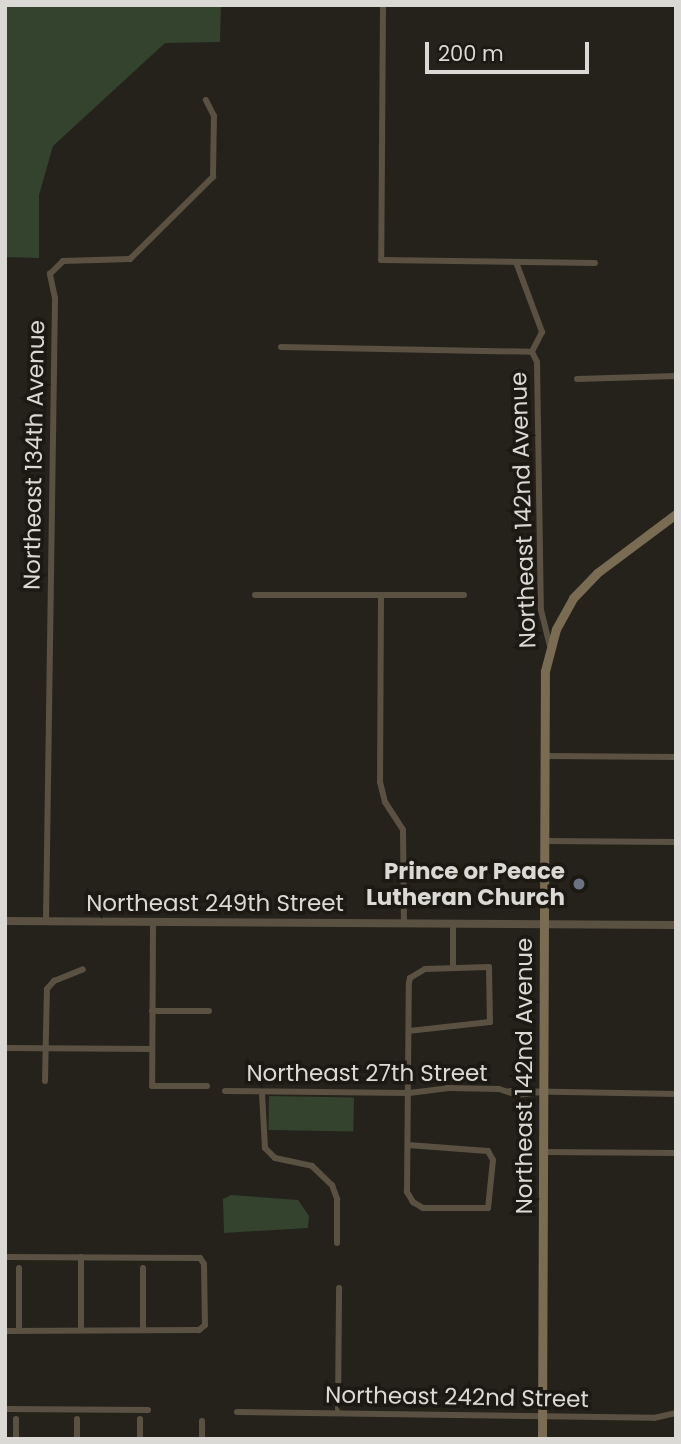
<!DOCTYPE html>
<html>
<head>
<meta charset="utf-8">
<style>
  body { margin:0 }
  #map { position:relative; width:681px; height:1444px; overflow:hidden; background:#24221b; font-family:Poppins,sans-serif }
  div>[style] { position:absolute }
  .green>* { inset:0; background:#33432d; transform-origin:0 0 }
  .minor>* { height:6px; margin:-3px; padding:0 3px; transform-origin:3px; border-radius:3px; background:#5a5142 }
  .tertiary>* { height:8px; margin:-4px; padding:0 4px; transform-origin:4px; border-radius:4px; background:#5a5142 }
  .secondary>* { height:9px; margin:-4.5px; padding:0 4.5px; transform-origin:4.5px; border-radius:4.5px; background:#796c53 }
  .dots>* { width:19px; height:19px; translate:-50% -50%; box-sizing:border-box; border:4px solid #1b1912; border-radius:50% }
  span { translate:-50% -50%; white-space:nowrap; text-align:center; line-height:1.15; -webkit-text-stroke:7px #1b1912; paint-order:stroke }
  .street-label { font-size:23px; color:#dad9d5 }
  .poi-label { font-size:23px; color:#dad9d5; font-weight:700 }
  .right { translate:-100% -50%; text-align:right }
  .frame { position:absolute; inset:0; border:7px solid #dad9d5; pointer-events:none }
  .scale { position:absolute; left:425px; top:42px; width:164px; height:32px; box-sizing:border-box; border:4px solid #dad9d5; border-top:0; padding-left:9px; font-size:21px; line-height:24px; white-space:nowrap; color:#dad9d5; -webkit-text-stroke:5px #1b1912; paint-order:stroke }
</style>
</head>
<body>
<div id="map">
  <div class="green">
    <div style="clip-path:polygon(5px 5px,221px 5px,220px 42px,165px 43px,53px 146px,39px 195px,39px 258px,5px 257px)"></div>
    <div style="left:269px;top:1096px;width:85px;height:34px;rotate:1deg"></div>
    <div style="clip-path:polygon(231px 1195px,298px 1200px,309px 1216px,308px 1228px,224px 1233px,223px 1199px)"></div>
  </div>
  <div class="minor">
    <div style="left:383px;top:5px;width:255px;rotate:90.4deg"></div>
    <div style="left:381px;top:260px;width:214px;rotate:0.8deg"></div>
    <div style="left:516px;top:262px;width:75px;rotate:69.6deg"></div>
    <div style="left:542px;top:332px;width:22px;rotate:117deg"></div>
    <div style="left:281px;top:347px;width:251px;rotate:1.1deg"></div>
    <div style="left:532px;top:352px;width:11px;rotate:63deg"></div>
    <div style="left:537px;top:362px;width:248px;rotate:89.1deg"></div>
    <div style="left:541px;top:610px;width:37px;rotate:76deg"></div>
    <div style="left:577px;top:379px;width:99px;rotate:-1.7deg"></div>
    <div style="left:255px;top:595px;width:209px"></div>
    <div style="left:381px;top:595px;width:187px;rotate:90.3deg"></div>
    <div style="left:380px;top:782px;width:21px;rotate:76deg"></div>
    <div style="left:385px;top:802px;width:33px;rotate:57deg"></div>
    <div style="left:403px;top:830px;width:93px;rotate:89.4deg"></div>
    <div style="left:545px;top:756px;width:131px;rotate:0.4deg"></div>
    <div style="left:545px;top:841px;width:131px;rotate:0.4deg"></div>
    <div style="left:46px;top:921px;width:623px;rotate:-89.17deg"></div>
    <div style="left:55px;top:298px;width:25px;rotate:-102deg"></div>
    <div style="left:50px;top:274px;width:18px;rotate:-45deg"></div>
    <div style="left:63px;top:261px;width:67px;rotate:-1.7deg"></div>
    <div style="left:130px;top:259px;width:117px;rotate:-44.7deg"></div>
    <div style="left:213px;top:177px;width:61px;rotate:-89.1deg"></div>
    <div style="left:214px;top:116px;width:18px;rotate:-117deg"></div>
    <div style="left:153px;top:922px;width:164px;rotate:90.3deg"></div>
    <div style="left:152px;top:1086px;width:55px"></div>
    <div style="left:453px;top:966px;width:43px;rotate:-90deg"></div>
    <div style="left:152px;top:1011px;width:57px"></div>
    <div style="left:5px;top:1048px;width:147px;rotate:0.4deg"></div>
    <div style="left:45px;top:1081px;width:92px;rotate:-88.8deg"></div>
    <div style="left:47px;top:989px;width:11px;rotate:-49deg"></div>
    <div style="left:54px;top:981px;width:31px;rotate:-22deg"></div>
    <div style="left:225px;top:1091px;width:184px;rotate:0.6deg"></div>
    <div style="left:409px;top:1093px;width:38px;rotate:-7deg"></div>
    <div style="left:447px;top:1088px;width:52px;rotate:1.1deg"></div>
    <div style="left:499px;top:1089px;width:19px;rotate:18deg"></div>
    <div style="left:517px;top:1095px;width:26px;rotate:-7deg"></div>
    <div style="left:510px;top:1091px;width:166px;rotate:1deg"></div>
    <div style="left:262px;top:1093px;width:55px;rotate:86.9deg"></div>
    <div style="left:265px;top:1148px;width:14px;rotate:45deg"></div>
    <div style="left:275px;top:1158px;width:38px;rotate:12deg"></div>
    <div style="left:312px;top:1166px;width:28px;rotate:44deg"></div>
    <div style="left:332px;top:1185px;width:15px;rotate:70deg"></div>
    <div style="left:337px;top:1199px;width:44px;rotate:90deg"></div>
    <div style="left:408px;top:1145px;width:80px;rotate:4.3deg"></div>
    <div style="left:488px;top:1151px;width:10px;rotate:61deg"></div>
    <div style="left:493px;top:1160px;width:48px;rotate:95.9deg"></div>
    <div style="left:488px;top:1208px;width:65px;rotate:180deg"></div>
    <div style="left:423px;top:1208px;width:12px;rotate:-149deg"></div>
    <div style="left:413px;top:1202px;width:12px;rotate:-121deg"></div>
    <div style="left:407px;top:1192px;width:209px;rotate:-89.5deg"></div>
    <div style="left:409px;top:983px;width:5px;rotate:-79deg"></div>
    <div style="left:410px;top:978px;width:17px;rotate:-31deg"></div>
    <div style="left:425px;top:969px;width:64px;rotate:-1.8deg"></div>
    <div style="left:489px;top:967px;width:55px;rotate:89deg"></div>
    <div style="left:490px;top:1022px;width:81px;rotate:173.7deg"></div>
    <div style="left:543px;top:1152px;width:133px;rotate:0.4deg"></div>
    <div style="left:5px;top:1257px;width:195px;rotate:0.3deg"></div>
    <div style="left:200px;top:1258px;width:7px;rotate:56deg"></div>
    <div style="left:204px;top:1264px;width:61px;rotate:89.1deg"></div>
    <div style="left:205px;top:1325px;width:8px;rotate:140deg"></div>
    <div style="left:199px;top:1330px;width:194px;rotate:179.7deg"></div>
    <div style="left:81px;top:1257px;width:73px;rotate:90deg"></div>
    <div style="left:143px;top:1330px;width:62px;rotate:-90deg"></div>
    <div style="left:19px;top:1331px;width:63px;rotate:-90deg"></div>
    <div style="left:5px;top:1409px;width:143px;rotate:0.4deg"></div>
    <div style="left:237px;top:1412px;width:417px;rotate:0.8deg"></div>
    <div style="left:654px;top:1418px;width:23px;rotate:-13deg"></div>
    <div style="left:338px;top:1412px;width:124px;rotate:-89.5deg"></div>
    <div style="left:16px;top:1419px;width:20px;rotate:90deg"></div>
    <div style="left:77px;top:1419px;width:20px;rotate:90deg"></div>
    <div style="left:140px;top:1419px;width:20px;rotate:90deg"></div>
    <div style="left:202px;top:1439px;width:18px;rotate:-90deg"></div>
  </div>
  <div class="tertiary">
    <div style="left:5px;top:921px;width:671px;rotate:0.34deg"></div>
  </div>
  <div class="secondary">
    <div style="left:542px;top:1439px;width:768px;rotate:-89.78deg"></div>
    <div style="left:545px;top:671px;width:43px;rotate:-75.3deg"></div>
    <div style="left:556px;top:629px;width:35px;rotate:-61deg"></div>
    <div style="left:573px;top:598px;width:35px;rotate:-46deg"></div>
    <div style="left:597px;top:573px;width:99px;rotate:-36.8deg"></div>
  </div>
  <div class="dots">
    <div style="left:579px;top:884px;background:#6b7280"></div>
  </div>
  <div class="street-label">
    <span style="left:34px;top:455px;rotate:-89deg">Northeast 134th Avenue</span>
    <span style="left:523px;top:510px;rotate:-92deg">Northeast 142nd Avenue</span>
    <span style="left:215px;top:903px">Northeast 249th Street</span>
    <span style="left:367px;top:1073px">Northeast 27th Street</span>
    <span style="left:524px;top:1076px;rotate:-90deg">Northeast 142nd Avenue</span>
    <span style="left:457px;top:1397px;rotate:1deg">Northeast 242nd Street</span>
  </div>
  <div class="poi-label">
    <span class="right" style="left:565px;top:884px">Prince or Peace<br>Lutheran Church</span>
  </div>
  <div class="frame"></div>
  <div class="scale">200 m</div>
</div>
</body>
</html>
